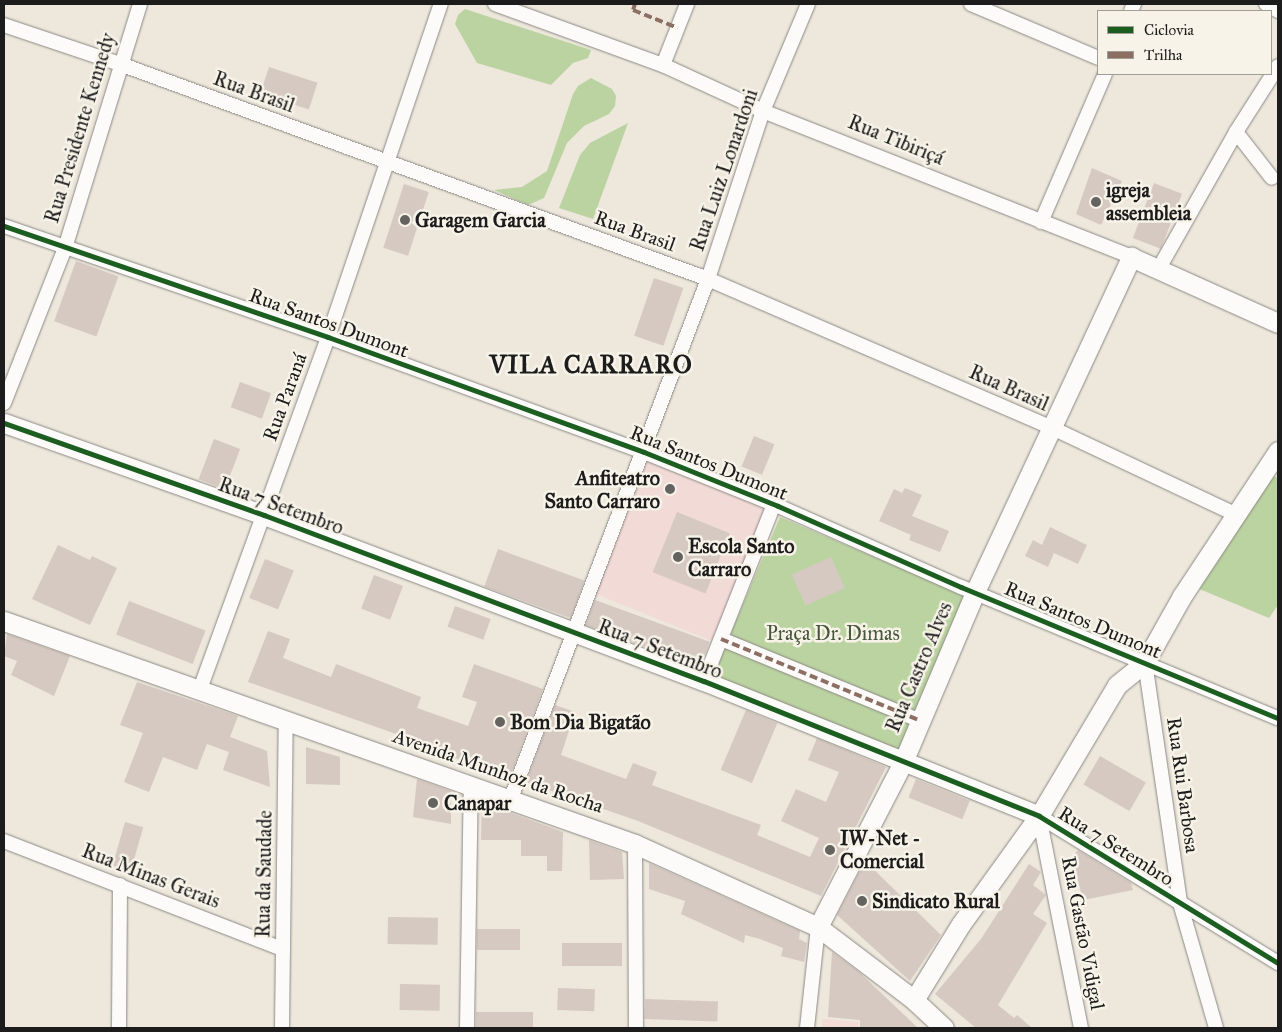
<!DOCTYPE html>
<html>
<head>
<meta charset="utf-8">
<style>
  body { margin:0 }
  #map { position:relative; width:1282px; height:1032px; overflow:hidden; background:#ede7dc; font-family:"IM FELL Great Primer",serif }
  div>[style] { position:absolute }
  .built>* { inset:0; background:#f2dad7; transform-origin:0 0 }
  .green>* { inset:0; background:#bbd3a1; transform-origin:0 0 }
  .building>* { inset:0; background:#d6c9c2; transform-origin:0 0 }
  .roads { filter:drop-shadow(0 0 1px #8b8883) drop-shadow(0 0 1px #8b8883) }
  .street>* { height:14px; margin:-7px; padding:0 7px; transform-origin:7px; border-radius:7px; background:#fcfbfa }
  .secondary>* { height:19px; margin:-9.5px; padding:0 9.5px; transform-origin:9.5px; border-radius:9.5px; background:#fcfbfa }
  .quiet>* { height:4px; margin-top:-2px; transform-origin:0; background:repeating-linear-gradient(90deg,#8d6e63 0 8px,transparent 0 12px) }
  .cycleway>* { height:5px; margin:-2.5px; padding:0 2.5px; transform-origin:2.5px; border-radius:2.5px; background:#1b5e20 }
  .dots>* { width:14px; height:14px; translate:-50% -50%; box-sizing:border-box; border:2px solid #f7f3e8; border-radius:50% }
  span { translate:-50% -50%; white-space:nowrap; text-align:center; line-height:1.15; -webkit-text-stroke:5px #f7f3e8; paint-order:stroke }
  .street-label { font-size:20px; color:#1c1c1c }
  .poi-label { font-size:20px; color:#1c1c1c; font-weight:700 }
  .left { translate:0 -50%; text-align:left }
  .right { translate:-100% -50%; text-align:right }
  .park-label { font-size:20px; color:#45563a }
  .district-label { font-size:25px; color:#1c1c1c; font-weight:700; letter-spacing:1px }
  .frame { position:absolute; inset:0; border:5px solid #1c1c1c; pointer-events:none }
  .legend { position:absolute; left:1097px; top:10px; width:175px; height:65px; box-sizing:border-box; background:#f7f3e8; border:1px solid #9f9d96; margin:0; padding:6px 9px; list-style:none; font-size:15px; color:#1c1c1c }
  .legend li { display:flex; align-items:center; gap:10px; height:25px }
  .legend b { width:25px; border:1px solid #9f9d96 }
</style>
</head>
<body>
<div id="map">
  <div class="built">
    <div style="left:649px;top:459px;width:128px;height:145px;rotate:22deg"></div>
    <div style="clip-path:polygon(823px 1019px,858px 1022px,858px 1028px,822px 1028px)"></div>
  </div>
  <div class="green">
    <div style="clip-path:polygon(465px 9px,591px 50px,588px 58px,573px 63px,551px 85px,477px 63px,455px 24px,458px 15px)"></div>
    <div style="clip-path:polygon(591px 78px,612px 89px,616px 96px,615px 106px,609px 114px,584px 126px,567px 143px,544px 198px,528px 205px,494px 190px,522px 187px,547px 171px,573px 94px,578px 86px)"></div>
    <div style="clip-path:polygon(628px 123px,593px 219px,559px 208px,580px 155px,590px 143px)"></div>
    <div style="clip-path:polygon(1271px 475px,1278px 478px,1278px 605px,1269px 618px,1197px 588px)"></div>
    <div style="left:780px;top:517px;width:204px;height:175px;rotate:23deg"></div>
  </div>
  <div class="building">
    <div style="left:269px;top:67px;width:51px;height:28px;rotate:18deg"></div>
    <div style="clip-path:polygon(1092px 168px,1122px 181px,1101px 225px,1076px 214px)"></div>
    <div style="left:1154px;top:183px;width:30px;height:59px;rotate:21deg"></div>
    <div style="left:404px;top:184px;width:26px;height:67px;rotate:18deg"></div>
    <div style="left:76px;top:261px;width:45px;height:64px;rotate:20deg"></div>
    <div style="left:654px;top:278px;width:31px;height:61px;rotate:19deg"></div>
    <div style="left:240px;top:382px;width:33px;height:27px;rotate:20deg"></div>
    <div style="left:754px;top:436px;width:22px;height:33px;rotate:22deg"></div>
    <div style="left:214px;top:439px;width:28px;height:43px;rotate:21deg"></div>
    <div style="clip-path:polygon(905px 488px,922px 495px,912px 516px,949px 531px,940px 552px,909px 540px,911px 535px,879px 521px,894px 489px,902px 493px)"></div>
    <div style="left:677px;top:512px;width:57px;height:65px;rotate:22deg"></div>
    <div style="clip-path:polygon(1050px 527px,1087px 545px,1078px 564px,1054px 553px,1048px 567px,1025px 556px,1033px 540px,1042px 545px)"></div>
    <div style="clip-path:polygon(58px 545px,90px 560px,92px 556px,117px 568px,90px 625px,32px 599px)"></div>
    <div style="left:498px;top:549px;width:92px;height:40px;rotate:20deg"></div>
    <div style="left:831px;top:557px;width:34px;height:43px;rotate:66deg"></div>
    <div style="left:265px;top:559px;width:31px;height:42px;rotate:22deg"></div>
    <div style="left:374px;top:575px;width:31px;height:36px;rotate:21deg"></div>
    <div style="left:595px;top:600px;width:122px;height:27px;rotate:20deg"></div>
    <div style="left:129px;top:601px;width:82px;height:36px;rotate:21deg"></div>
    <div style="left:455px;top:606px;width:38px;height:22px;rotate:20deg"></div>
    <div style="clip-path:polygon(268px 631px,290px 639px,283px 658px,331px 677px,336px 664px,421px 697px,417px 708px,468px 726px,477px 702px,462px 697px,474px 664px,543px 689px,509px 779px,455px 758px,456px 755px,248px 682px)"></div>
    <div style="clip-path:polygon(7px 634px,70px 656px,54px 696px,11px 675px,17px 661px,4px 656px)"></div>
    <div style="clip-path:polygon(137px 682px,238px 716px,230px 737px,267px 751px,270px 787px,223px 770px,229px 752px,207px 744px,197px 770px,163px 757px,149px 792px,124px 782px,143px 733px,120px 725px)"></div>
    <div style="clip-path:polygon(555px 705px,575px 712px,561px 755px,626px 779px,633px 763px,657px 772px,652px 785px,761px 825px,757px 835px,810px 857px,819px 838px,781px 821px,796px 789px,826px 802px,839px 772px,808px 760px,817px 738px,886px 767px,821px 896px,638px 821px,526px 782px)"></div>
    <div style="left:746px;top:710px;width:34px;height:65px;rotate:23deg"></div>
    <div style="clip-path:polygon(306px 747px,340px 757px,340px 785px,306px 784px)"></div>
    <div style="left:1100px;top:756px;width:53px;height:33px;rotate:30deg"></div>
    <div style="clip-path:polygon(417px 779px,451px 791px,451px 824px,413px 817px)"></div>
    <div style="left:916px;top:779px;width:58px;height:20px;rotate:22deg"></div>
    <div style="clip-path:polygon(482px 802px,563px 832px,562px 871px,547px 871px,547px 856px,521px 856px,521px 840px,481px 840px)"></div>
    <div style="left:125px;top:822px;width:19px;height:47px;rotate:16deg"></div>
    <div style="clip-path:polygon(589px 840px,622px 852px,624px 879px,590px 880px)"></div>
    <div style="clip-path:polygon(1078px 850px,1131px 883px,1133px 890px,1083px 900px,1072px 857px)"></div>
    <div style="clip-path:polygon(865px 861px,941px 935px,910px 981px,837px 915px)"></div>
    <div style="clip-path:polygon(649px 863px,800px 931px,799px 939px,807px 943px,804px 962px,781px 956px,783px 948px,760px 939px,745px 935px,744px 943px,681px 914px,685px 901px,649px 889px)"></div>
    <div style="clip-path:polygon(1029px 864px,1041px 872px,1033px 885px,1046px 895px,1033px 914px,1047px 923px,998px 1005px,1014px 1018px,1017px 1015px,1032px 1028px,976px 1028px,935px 994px,981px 939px)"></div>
    <div style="left:388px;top:917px;width:50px;height:27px;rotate:1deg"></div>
    <div style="left:477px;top:929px;width:43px;height:21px"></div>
    <div style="left:562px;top:943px;width:60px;height:23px"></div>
    <div style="clip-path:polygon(832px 952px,858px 971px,918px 1028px,860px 1028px,860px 1020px,828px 1017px)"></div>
    <div style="left:400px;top:984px;width:40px;height:26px;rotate:1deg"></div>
    <div style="left:558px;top:988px;width:37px;height:22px;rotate:2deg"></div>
    <div style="left:645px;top:999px;width:73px;height:20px;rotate:2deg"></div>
    <div style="left:476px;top:1012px;width:57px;height:16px"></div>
  </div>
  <div class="roads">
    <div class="street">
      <div style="left:495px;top:4px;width:179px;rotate:20deg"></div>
      <div style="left:663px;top:65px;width:110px;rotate:24.7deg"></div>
      <div style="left:763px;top:111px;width:396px;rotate:21.6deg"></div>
      <div style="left:971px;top:4px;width:138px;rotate:23deg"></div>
      <div style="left:1266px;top:4px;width:14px;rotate:30deg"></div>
      <div style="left:1131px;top:11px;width:8px;rotate:-67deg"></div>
      <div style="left:4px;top:25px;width:122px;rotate:18.6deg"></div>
      <div style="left:120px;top:64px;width:626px;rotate:20.08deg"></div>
      <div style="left:708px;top:279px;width:373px;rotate:23.4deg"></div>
      <div style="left:1050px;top:427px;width:204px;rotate:25.2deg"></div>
      <div style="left:663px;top:65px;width:66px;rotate:-68.5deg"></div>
      <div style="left:1236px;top:132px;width:58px;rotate:52deg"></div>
      <div style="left:1041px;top:222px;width:161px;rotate:-66.6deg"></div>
      <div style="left:4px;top:226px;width:342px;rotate:18.9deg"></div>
      <div style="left:328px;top:337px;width:336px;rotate:20deg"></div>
      <div style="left:644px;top:452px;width:144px;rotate:21.9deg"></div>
      <div style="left:778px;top:506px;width:200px;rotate:23.9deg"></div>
      <div style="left:961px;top:587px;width:343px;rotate:22.5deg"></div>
      <div style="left:1158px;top:270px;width:159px;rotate:-60.5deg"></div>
      <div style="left:1236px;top:132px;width:78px;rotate:-57.5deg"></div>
      <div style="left:4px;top:403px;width:167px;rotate:-68.5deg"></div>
      <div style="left:65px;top:248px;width:255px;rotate:-72.9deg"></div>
      <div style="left:721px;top:639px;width:216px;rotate:22.3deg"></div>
      <div style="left:1145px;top:662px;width:244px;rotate:81.7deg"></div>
      <div style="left:1180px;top:903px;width:130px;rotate:73.9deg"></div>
      <div style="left:704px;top:681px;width:190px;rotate:-68.4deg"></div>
      <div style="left:200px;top:689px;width:375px;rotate:-70deg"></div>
      <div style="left:328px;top:337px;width:352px;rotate:-71.3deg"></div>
      <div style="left:511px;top:798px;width:555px;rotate:-69.21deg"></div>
      <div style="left:708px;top:279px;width:177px;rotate:-71.9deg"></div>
      <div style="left:763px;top:111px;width:116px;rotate:-67.2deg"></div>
      <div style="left:1039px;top:816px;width:281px;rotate:31.6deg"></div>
      <div style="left:1039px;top:816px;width:216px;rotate:78.8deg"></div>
      <div style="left:4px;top:841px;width:299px;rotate:21.2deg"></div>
      <div style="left:635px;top:844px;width:184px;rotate:89.7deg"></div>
      <div style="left:119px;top:1028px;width:143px;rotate:-89.6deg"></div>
      <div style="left:282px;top:1028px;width:308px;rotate:-89.3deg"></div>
      <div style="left:467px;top:1028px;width:243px;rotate:-89.1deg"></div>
      <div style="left:807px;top:1028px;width:102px;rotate:-83.8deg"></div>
    </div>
    <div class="secondary">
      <div style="left:4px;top:423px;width:276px;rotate:19.5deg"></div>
      <div style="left:264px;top:515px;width:470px;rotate:20.7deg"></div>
      <div style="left:704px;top:681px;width:361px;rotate:21.9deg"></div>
      <div style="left:4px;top:621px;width:669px;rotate:19.46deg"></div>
      <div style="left:635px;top:844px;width:201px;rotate:24.4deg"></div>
      <div style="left:818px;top:927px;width:121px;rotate:37.2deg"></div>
      <div style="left:914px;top:1000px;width:41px;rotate:43deg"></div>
      <div style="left:818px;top:927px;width:186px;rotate:-62.7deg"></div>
      <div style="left:903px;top:762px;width:185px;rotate:-67deg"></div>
      <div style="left:975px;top:592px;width:370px;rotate:-65deg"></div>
      <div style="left:1131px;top:257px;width:161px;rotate:24.2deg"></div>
      <div style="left:914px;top:1000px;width:89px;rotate:-58.3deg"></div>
      <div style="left:961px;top:924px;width:133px;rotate:-54.2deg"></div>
      <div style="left:1039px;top:816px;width:152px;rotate:-59.2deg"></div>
      <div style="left:1117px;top:685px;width:36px;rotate:-39deg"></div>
      <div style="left:1145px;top:662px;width:76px;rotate:-60.7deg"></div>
      <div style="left:1182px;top:596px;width:174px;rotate:-56.5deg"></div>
    </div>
  </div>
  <div class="quiet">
    <div style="left:635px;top:4px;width:6px;rotate:108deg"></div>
    <div style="left:633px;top:10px;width:48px;rotate:21.8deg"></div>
    <div style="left:721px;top:639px;width:216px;rotate:22.3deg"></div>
  </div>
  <div class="cycleway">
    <div style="left:4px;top:226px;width:342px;rotate:18.9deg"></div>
    <div style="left:328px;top:337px;width:336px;rotate:20deg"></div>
    <div style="left:644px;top:452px;width:144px;rotate:21.9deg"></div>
    <div style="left:778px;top:506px;width:200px;rotate:23.9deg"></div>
    <div style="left:961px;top:587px;width:343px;rotate:22.5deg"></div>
    <div style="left:4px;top:423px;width:276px;rotate:19.5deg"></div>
    <div style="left:264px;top:515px;width:470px;rotate:20.7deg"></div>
    <div style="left:704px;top:681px;width:361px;rotate:21.9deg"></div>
    <div style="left:1039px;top:816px;width:281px;rotate:31.6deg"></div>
  </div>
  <div class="dots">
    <div style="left:1096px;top:202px;background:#65635f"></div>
    <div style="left:405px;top:220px;background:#65635f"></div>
    <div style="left:670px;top:489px;background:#65635f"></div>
    <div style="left:678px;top:557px;background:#65635f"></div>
    <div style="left:500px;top:722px;background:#65635f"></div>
    <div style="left:433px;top:803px;background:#65635f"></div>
    <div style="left:830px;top:850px;background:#65635f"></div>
    <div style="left:862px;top:901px;background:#65635f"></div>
  </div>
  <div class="street-label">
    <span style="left:254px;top:92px;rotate:20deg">Rua Brasil</span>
    <span style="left:80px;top:128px;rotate:-73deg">Rua Presidente Kennedy</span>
    <span style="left:896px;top:140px;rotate:22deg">Rua Tibiriçá</span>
    <span style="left:724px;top:170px;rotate:-71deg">Rua Luiz Lonardoni</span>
    <span style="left:635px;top:231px;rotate:20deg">Rua Brasil</span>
    <span style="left:329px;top:323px;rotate:20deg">Rua Santos Dumont</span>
    <span style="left:1009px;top:388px;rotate:24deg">Rua Brasil</span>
    <span style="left:285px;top:397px;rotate:-70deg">Rua Paraná</span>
    <span style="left:709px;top:463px;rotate:22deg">Rua Santos Dumont</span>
    <span style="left:281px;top:506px;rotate:20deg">Rua 7 Setembro</span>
    <span style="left:1083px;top:620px;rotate:23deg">Rua Santos Dumont</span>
    <span style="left:660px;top:649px;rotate:21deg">Rua 7 Setembro</span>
    <span style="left:919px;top:667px;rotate:-67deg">Rua Castro Alves</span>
    <span style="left:498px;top:771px;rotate:19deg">Avenida Munhoz da Rocha</span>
    <span style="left:1183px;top:785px;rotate:82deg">Rua Rui Barbosa</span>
    <span style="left:1116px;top:846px;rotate:32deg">Rua 7 Setembro</span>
    <span style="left:264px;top:874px;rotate:-89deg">Rua da Saudade</span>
    <span style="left:151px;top:876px;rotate:21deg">Rua Minas Gerais</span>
    <span style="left:1083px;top:933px;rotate:79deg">Rua Gastão Vidigal</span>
  </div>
  <div class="poi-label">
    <span class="left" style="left:1106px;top:202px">igreja<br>assembleia</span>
    <span class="left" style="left:415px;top:220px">Garagem Garcia</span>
    <span class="right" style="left:660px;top:490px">Anfiteatro<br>Santo Carraro</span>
    <span class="left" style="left:688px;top:558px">Escola Santo<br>Carraro</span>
    <span class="left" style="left:510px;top:722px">Bom Dia Bigatão</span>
    <span class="left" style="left:444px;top:803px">Canapar</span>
    <span class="left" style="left:840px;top:850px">IW-Net -<br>Comercial</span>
    <span class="left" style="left:872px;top:901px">Sindicato Rural</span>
  </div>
  <div class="park-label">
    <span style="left:833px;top:633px">Praça Dr. Dimas</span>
  </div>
  <div class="district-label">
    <span style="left:591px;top:365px">VILA CARRARO</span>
  </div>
  <div class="frame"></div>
  <ul class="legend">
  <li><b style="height:6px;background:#1b5e20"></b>Ciclovia</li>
  <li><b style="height:6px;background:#8d6e63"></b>Trilha</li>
  </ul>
</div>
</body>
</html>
